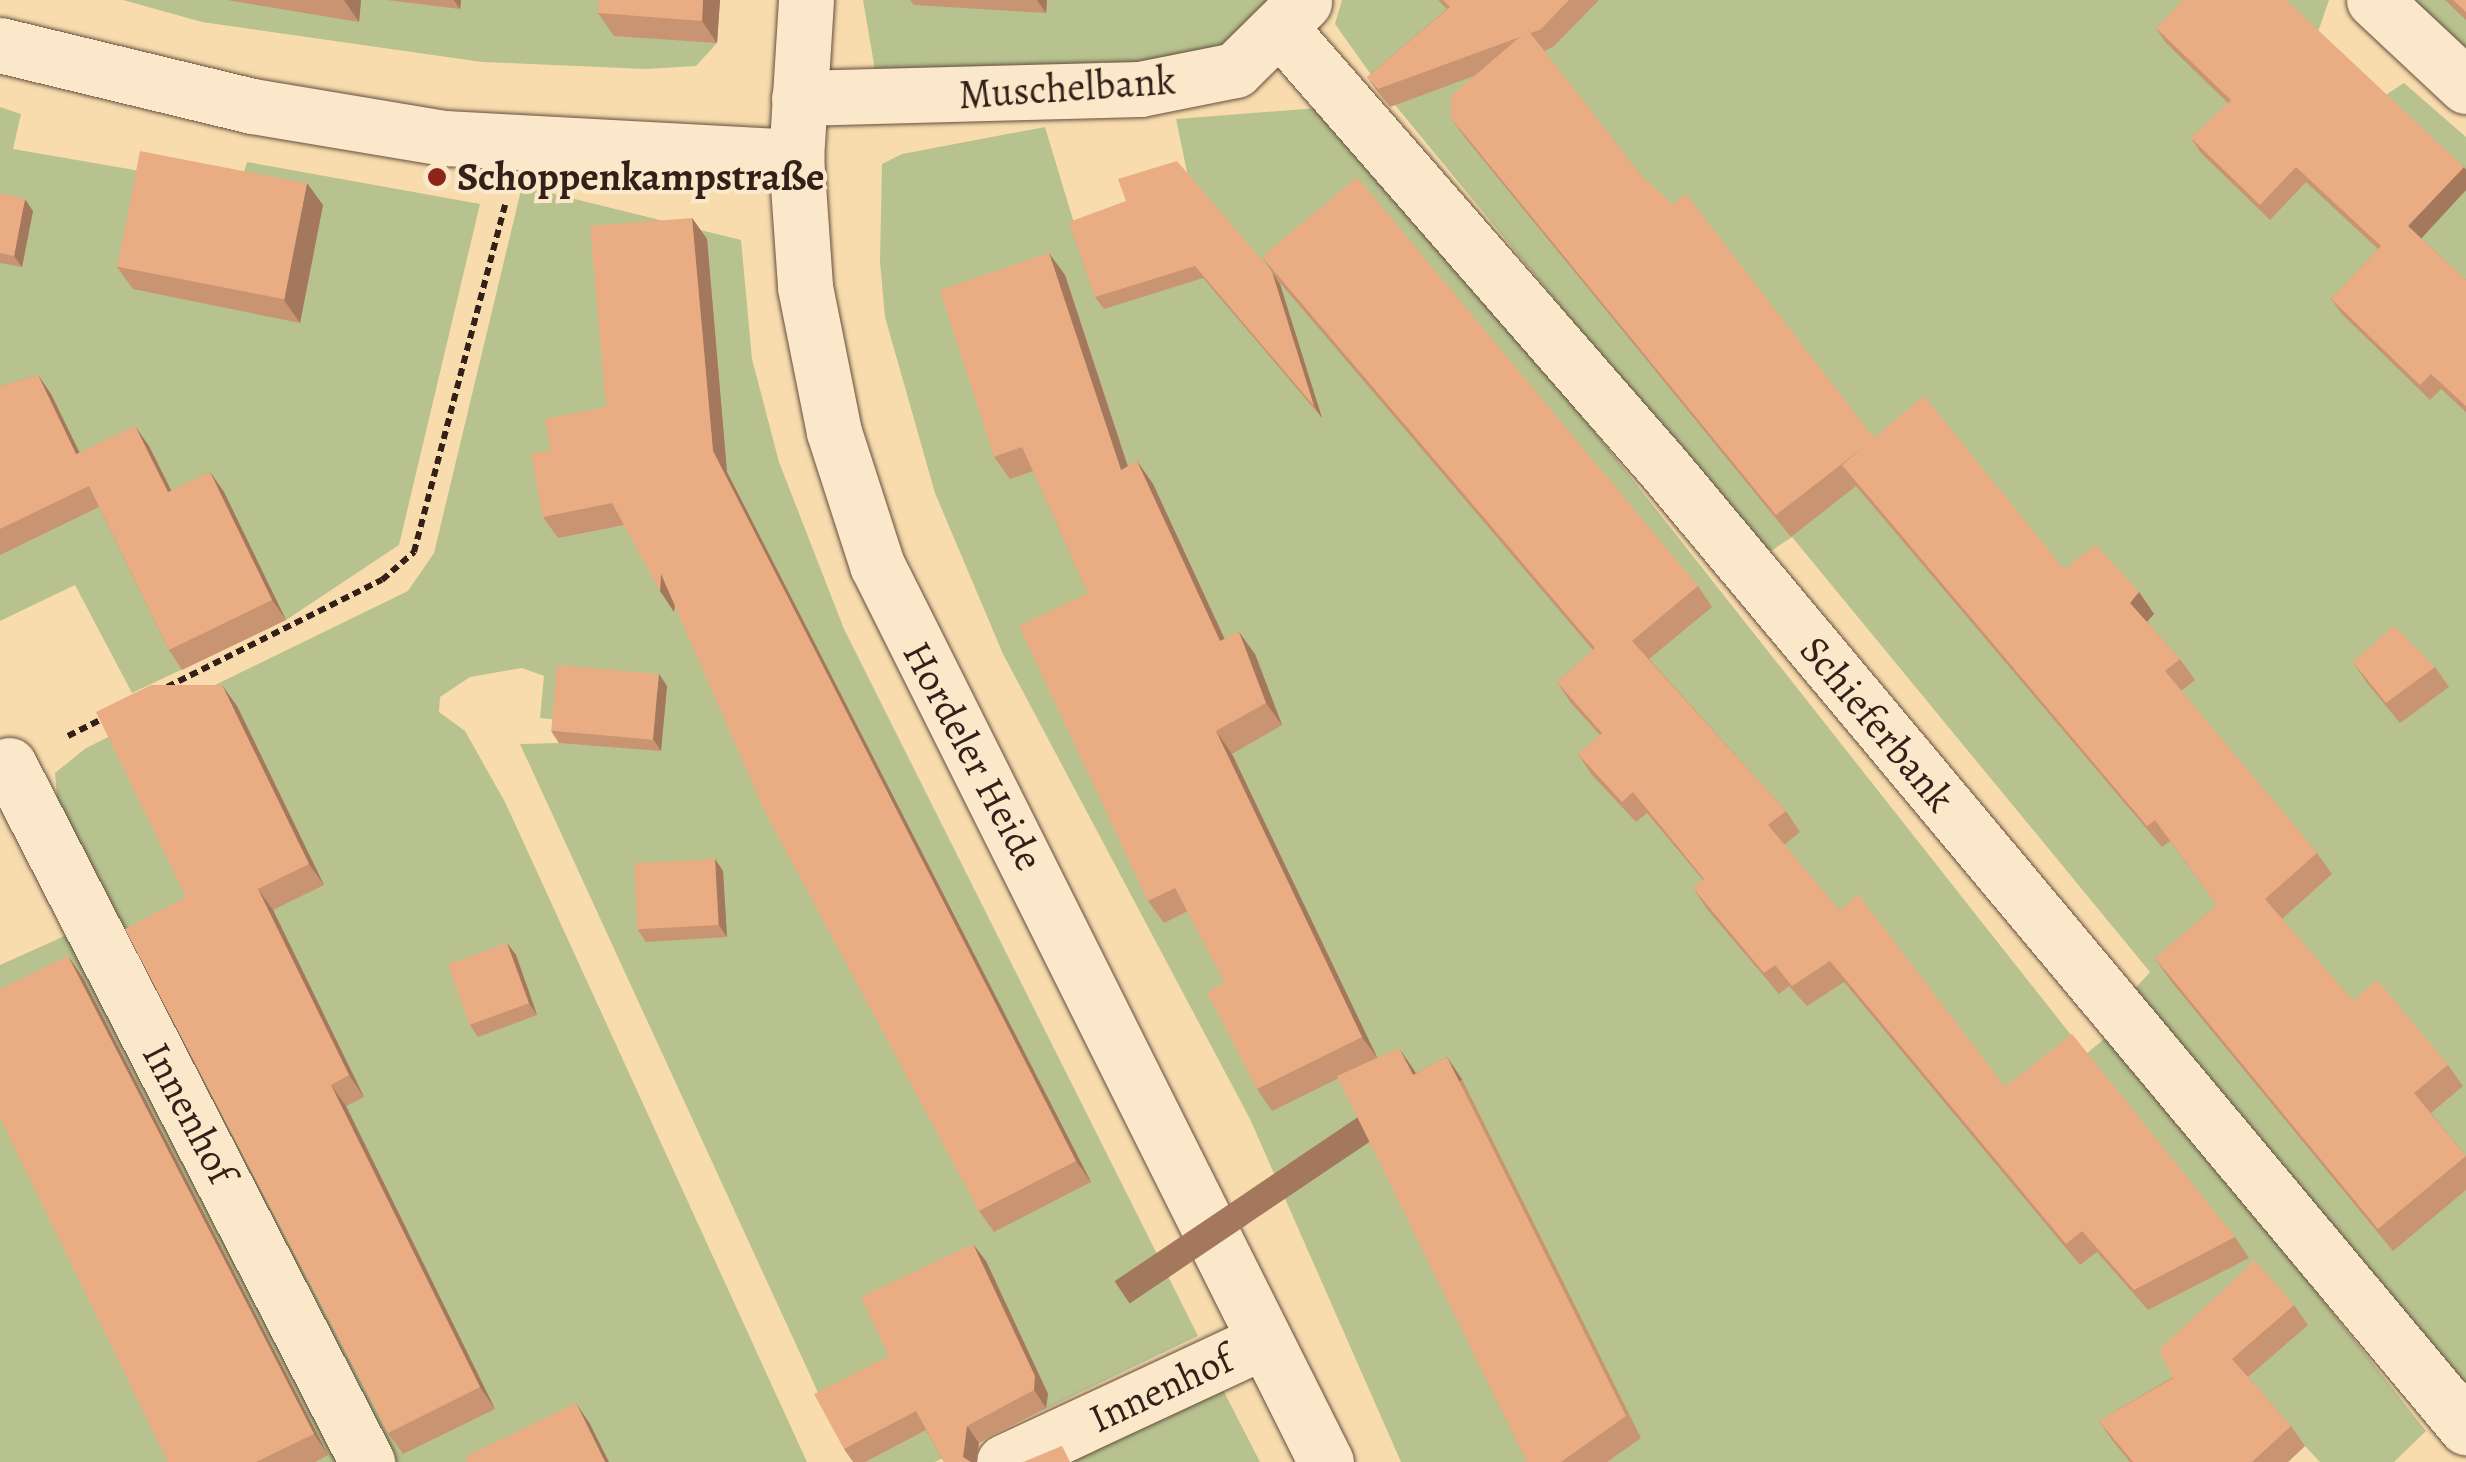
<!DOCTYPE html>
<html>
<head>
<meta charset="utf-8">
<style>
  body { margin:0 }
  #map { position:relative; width:2466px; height:1462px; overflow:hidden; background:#f9dcae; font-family:Alegreya,serif }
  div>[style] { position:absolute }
  .green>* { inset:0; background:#b7c28f }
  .path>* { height:6px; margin-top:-3px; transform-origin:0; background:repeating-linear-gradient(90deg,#332018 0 8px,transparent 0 13px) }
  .roads { filter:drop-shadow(0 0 2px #644f3e) drop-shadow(0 0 2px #644f3e) }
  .street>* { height:55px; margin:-27.5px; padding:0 27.5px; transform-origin:27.5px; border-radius:27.5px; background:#fbe8ca }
  .wall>* { inset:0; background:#c89471 }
  .shaded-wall>* { inset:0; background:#a3785c; transform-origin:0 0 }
  .building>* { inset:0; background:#e9ac83; transform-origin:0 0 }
  .dots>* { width:28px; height:28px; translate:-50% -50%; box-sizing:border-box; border:5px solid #fbe8ca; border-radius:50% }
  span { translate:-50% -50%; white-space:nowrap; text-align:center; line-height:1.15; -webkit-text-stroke:8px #fbe8ca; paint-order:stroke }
  .street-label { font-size:40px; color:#332018 }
  .poi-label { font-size:40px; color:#332018; font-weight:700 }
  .left { translate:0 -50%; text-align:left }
</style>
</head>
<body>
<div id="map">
  <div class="green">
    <div style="clip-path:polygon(123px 0,719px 0,717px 43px,696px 66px,646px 69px,482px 62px,202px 22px)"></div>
    <div style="clip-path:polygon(863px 0,1275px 0,1214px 53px,1102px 69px,876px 76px)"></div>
    <div style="clip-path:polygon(1342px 0,2329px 0,2317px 35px,2384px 96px,2404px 83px,2466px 137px,2466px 1391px,2131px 993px,2150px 972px,1792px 537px,1765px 555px,1377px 83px,1335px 24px)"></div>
    <div style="clip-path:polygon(2400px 0,2466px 0,2466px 63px)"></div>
    <div style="clip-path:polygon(0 107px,21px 114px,13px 149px,239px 188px,247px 162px,480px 204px,399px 545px,286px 620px,132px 693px,75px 585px,0 621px)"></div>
    <div style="clip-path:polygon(1318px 108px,1591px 427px,2086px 1054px,2110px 1034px,2337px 1318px,2426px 1431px,2394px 1462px,2320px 1462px,2305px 1446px,2288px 1462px,1401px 1462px,1250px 1119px,1003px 654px,935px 493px,885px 317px,880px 262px,882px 164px,902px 154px,1045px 127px,1077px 233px,1132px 214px,1127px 191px,1187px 172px,1176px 119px)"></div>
    <div style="clip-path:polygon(522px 186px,741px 240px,752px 359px,779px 462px,844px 629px,1198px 1336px,935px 1462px,854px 1462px,827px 1412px,520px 744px,559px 743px,561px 720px,540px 718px,544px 676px,522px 668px,470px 677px,440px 697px,439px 712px,465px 731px,505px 802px,807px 1462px,389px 1462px,58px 809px,55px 773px,86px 748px,408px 591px,434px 553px)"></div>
    <div style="clip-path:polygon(69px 934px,337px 1462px,0 1462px,0 965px)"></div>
    <div style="clip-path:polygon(1219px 1382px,1260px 1462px,1057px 1462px)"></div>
  </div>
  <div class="path">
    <div style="left:167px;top:687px;width:240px;rotate:-26.5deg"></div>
    <div style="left:382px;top:580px;width:43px;rotate:-41.2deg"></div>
    <div style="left:414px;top:552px;width:359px;rotate:-75.3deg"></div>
    <div style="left:68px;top:736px;width:42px;rotate:-26.6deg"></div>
  </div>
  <div class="roads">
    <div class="street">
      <div style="left:806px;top:0;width:157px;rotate:93.6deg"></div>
      <div style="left:796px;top:157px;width:130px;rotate:86deg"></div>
      <div style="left:805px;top:287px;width:148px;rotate:78.7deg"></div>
      <div style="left:834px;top:432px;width:140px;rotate:72.1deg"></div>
      <div style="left:877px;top:565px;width:1003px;rotate:63.41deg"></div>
      <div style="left:2374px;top:0;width:126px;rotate:43.1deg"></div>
      <div style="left:1280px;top:28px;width:583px;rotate:48.9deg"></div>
      <div style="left:1663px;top:467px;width:1252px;rotate:50.09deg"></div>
      <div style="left:0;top:45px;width:259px;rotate:13.6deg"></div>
      <div style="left:252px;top:106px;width:195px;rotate:9.5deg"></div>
      <div style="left:444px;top:138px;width:353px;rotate:3.1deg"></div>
      <div style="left:799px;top:98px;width:341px;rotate:-1.5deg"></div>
      <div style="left:1140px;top:89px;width:97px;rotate:-11.3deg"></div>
      <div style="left:1235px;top:70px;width:97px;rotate:-44.6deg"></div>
      <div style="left:9px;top:765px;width:784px;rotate:62.81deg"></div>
      <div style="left:1004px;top:1462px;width:287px;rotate:-25deg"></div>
    </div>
  </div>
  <div class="wall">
    <div style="clip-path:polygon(227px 0,361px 0,359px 22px)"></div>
    <div style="clip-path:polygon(387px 0,461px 0,460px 9px)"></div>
    <div style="clip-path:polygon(720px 0,717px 43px,614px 36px,598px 13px)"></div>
    <div style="clip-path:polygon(910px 0,1047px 0,1046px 13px,914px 5px)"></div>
    <div style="clip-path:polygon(1438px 0,1599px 0,1553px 47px,1544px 51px,1640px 174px,1874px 438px,2064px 569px,2139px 592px,2154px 614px,2147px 622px,2180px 659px,2195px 680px,2181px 691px,2317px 853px,2332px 874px,2282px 919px,2353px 1001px,2448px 1065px,2463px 1086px,2431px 1113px,2466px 1156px,2466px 1190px,2393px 1251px,2170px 980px,2155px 958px,2217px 905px,2170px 841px,2162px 847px,1856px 486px,1791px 537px,1466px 139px,1451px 118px,1474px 76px,1390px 107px,1379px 94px,1367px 77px,1447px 9px)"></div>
    <div style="clip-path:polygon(2445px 0,2466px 0,2466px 20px)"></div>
    <div style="clip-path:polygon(2156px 28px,2464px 167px,2466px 170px,2466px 190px,2421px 238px,2466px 280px,2466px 412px,2441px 389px,2430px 400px,2342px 314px,2331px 299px,2378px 249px,2306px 182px,2270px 220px,2201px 153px,2191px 138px,2228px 103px,2166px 43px)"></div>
    <div style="clip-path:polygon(0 193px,33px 211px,22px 267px,0 263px)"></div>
    <div style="clip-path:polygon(323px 205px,300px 323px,133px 289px,117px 267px)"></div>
    <div style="clip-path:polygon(692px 218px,707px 239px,727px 472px,1091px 1182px,994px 1232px,979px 1211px,675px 605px,674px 612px,624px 525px,558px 538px,543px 517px,551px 450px,606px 407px)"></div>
    <div style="clip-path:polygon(1069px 222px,1280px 284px,1322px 418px,1203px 278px,1104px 309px,1095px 297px)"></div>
    <div style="clip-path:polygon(1262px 257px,1698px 586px,1712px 607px,1649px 659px,1786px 811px,1800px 832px,1784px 845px,1840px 911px,2005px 1087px,2235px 1237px,2249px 1258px,2148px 1310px,2097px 1252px,2080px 1265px,1844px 982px,1807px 1006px,1789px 986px,1779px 994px,1707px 909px,1693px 888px,1703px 880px,1647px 813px,1636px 822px,1592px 775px,1578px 754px,1600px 735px,1571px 703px,1557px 682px,1593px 650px,1276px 278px)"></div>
    <div style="clip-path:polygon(1065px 275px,1128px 466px,1137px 461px,1153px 484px,1225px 639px,1239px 632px,1255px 654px,1282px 725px,1232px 754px,1377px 1058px,1416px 1073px,1447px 1057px,1462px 1079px,1641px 1438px,1607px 1462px,1527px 1462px,1339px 1078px,1272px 1111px,1257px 1089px,1225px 983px,1188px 911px,1164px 923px,1148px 901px,1088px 593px,1033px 471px,1010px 479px,994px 457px)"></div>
    <div style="clip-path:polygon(38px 375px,51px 394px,79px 452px,149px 446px,171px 491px,210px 472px,224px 492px,286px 620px,182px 670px,169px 650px,99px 507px,0 555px,0 386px)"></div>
    <div style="clip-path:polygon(2353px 662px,2435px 667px,2449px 687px,2400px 723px,2367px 683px)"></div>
    <div style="clip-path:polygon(667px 686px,661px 751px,559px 743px,551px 731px)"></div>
    <div style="clip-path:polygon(237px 706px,324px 885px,273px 910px,364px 1097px,346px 1106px,495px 1409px,403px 1454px,388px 1433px,186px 897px)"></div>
    <div style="clip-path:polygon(715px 859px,723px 871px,727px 937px,646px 942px,638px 930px)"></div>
    <div style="clip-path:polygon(507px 943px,516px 955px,537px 1015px,478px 1037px,470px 1025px)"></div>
    <div style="clip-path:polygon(68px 956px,83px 978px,328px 1455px,315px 1462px,168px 1462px)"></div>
    <div style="clip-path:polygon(986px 1261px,1048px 1394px,1046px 1408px,979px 1443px,977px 1462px,944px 1462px,926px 1430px,865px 1462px,853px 1462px,844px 1449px,889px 1356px)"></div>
    <div style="clip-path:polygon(2294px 1305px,2308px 1325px,2248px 1377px,2291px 1426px,2305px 1446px,2288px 1462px,2130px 1462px,2113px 1441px,2099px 1421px)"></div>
  </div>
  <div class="shaded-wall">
    <div style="clip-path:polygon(344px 0,361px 0,359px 22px)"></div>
    <div style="clip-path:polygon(454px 0,461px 0,460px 9px)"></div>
    <div style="clip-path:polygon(703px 0,720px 0,717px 43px,702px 21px)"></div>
    <div style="clip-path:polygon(1037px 0,1047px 0,1046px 13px)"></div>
    <div style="clip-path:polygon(2464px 167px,2466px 170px,2466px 190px,2419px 241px,2408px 226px)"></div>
    <div style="clip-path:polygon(307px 183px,323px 205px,300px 323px,284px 300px)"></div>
    <div style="clip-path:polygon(25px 199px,33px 211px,22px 267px,14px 256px)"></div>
    <div style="clip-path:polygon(692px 218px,707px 239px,727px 472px,1091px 1182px,1076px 1161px,713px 451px)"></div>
    <div style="clip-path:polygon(1049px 253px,1065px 275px,1136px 492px,1121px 470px)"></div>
    <div style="clip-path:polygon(1272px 272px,1280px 284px,1322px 418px,1314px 406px)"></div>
    <div style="clip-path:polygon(38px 375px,51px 394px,90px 474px,76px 454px)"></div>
    <div style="clip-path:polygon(135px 426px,149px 446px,182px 512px,168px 492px)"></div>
    <div style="clip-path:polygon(1137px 461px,1153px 484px,1236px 664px,1220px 641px)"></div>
    <div style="clip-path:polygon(210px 472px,224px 492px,286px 620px,272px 600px)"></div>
    <div style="clip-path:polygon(661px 574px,676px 595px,674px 612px,660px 591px)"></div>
    <div style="clip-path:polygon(2139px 592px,2154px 614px,2145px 624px,2130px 603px)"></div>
    <div style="clip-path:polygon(1239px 632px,1255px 654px,1282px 725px,1266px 703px)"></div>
    <div style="clip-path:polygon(659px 674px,667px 686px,661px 751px,653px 739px)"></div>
    <div style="clip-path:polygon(222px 685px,237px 706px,324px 885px,309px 864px)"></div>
    <div style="clip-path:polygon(1216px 731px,1232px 754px,1378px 1059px,1362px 1037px)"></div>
    <div style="clip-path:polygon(715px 859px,723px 871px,727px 937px,719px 925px)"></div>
    <div style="clip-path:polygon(258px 889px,273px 910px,364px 1097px,349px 1075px)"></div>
    <div style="clip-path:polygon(507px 943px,516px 955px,537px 1015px,529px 1003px)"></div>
    <div style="clip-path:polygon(68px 956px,83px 978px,328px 1455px,314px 1434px)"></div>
    <div style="clip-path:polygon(1399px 1048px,1414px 1070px,1428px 1097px,1413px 1075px)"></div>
    <div style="left:1447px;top:1057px;width:27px;height:401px;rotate:56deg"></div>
    <div style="clip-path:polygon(331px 1085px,346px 1106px,495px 1409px,480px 1387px)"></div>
    <div style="clip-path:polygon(973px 1244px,986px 1261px,1048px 1394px,1046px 1408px,1034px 1390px)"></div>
    <div style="clip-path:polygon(576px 1403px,590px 1424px,609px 1462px,605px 1462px)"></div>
    <div style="clip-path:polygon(967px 1426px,979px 1443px,977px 1462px,967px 1462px,963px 1457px)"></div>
  </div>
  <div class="building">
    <div style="clip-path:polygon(599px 0,703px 0,702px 21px,598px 13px)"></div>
    <div style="clip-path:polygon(1443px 0,1569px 0,1540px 30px,1530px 33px,1528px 30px,1520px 37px,1378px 89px,1367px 77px,1450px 7px)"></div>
    <div style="clip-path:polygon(2183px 0,2286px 0,2464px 167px,2408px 226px,2466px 280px,2466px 406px,2431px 374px,2420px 385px,2331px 299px,2381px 246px,2296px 167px,2260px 205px,2191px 138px,2231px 100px,2156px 28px)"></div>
    <div style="clip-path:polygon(2453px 0,2466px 0,2466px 12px)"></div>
    <div style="clip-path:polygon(1528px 30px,1640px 174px,1673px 205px,1686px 194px,1874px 438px,1924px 396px,2064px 569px,2096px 545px,2139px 592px,2130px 603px,2180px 659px,2165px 671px,2317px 853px,2265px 899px,2353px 1001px,2377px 980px,2448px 1065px,2414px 1093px,2466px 1156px,2378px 1229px,2155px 958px,2217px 905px,2155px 820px,2147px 826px,1842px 465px,1865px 446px,1776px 515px,1451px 118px,1451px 96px)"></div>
    <div style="left:140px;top:151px;width:170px;height:118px;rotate:11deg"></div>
    <div style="clip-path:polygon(1177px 161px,1272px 272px,1314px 406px,1195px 266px,1095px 297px,1069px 222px,1126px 201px,1118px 179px)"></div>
    <div style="clip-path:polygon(1357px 177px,1698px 586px,1632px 641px,1786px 811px,1768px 825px,1840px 911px,1858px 894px,2005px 1087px,2072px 1034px,2235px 1237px,2134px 1290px,2082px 1231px,2066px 1244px,1830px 961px,1792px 986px,1775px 965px,1764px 973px,1693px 888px,1704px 879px,1633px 792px,1622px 802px,1578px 754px,1602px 733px,1557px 682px,1595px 648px,1262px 257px)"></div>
    <div style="clip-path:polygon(0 193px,25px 199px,14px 256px,0 253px)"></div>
    <div style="clip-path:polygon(692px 218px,713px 451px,1076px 1161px,979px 1211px,765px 812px,661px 574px,660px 591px,612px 503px,543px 517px,531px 454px,551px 450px,545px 419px,606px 407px,590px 226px)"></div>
    <div style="clip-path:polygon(1049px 253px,1121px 470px,1137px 461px,1220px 641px,1239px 632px,1266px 703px,1216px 731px,1362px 1037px,1257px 1089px,1207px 992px,1225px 983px,1175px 888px,1148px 901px,1019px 626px,1088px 593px,1022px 447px,994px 457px,940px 290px)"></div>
    <div style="clip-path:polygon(38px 375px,76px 454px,135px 426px,168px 492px,210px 472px,272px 600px,169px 650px,89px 486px,0 529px,0 386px)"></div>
    <div style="clip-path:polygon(2394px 626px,2435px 667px,2386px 703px,2353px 662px)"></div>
    <div style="left:557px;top:665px;width:102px;height:66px;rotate:5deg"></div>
    <div style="clip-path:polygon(151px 685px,222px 685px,309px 864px,258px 889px,349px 1075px,331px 1085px,480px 1387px,388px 1433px,125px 929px,186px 897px,96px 712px)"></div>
    <div style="left:715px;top:859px;width:66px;height:81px;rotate:87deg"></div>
    <div style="left:507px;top:943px;width:64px;height:63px;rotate:70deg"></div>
    <div style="clip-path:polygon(68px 956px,314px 1434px,256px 1462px,168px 1462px,0 1118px,0 989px)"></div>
    <div style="clip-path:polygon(1399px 1048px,1413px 1075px,1447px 1057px,1626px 1416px,1561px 1462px,1527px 1462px,1337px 1076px)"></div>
    <div style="clip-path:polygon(973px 1244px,1035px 1376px,1034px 1390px,967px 1426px,963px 1457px,971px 1462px,944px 1462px,916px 1411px,844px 1449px,814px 1394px,889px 1356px,861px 1297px)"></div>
    <div style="clip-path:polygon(2255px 1260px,2294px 1305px,2232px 1359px,2291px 1426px,2252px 1462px,2133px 1462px,2099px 1421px,2173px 1378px,2159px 1350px)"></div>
    <div style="clip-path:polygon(576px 1403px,605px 1462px,467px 1462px,465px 1457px)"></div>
    <div style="clip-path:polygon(1062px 1446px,1070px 1462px,1023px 1462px)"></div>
  </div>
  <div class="dots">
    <div style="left:437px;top:177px;background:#8f2418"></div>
  </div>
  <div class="street-label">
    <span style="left:1067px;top:88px;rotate:-4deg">Muschelbank</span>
    <span style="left:1877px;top:724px;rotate:50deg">Schieferbank</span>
    <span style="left:973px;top:756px;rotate:62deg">Hordeler Heide</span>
    <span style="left:189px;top:1113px;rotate:62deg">Innenhof</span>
    <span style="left:1161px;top:1389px;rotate:-25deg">Innenhof</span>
  </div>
  <div class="poi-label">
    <span class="left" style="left:457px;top:177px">Schoppenkampstraße</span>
  </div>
</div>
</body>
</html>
